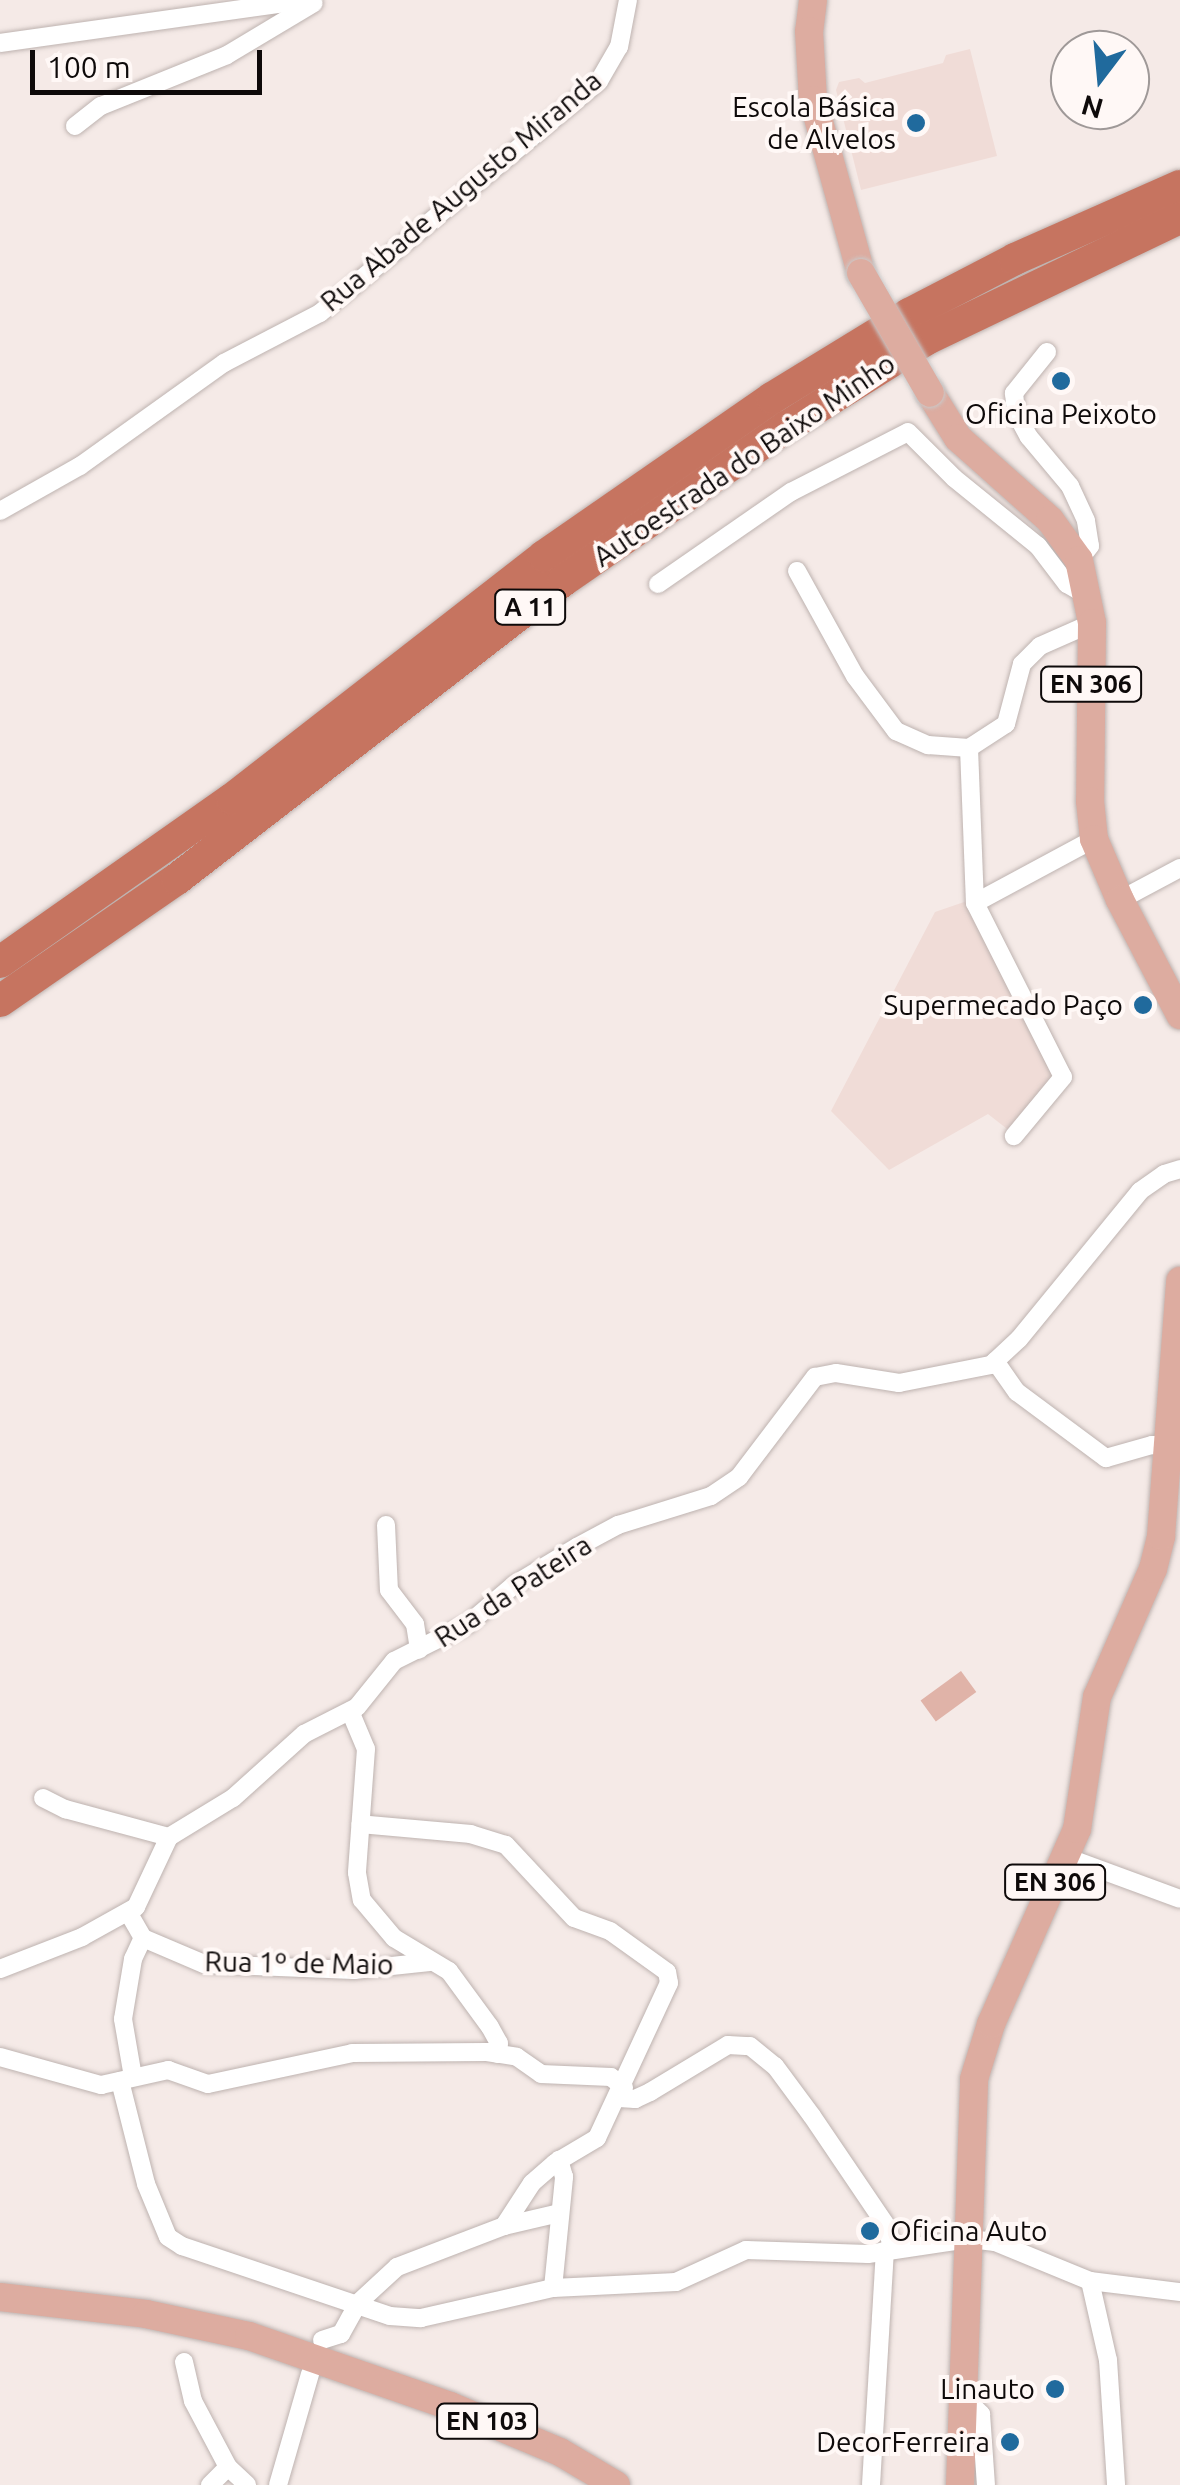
<!DOCTYPE html>
<html>
<head>
<meta charset="utf-8">
<style>
  body { margin:0 }
  #map { position:relative; width:1180px; height:2485px; overflow:hidden; background:#f5eae7; font-family:Ubuntu,sans-serif }
  div>[style] { position:absolute }
  .built>* { inset:0; background:#f0dcd7 }
  .green>* { inset:0; background:#e0b3a8; transform-origin:0 0 }
  .roads { filter:drop-shadow(0 0 2px #beb3b0) drop-shadow(0 0 2px #beb3b0) }
  .street>* { height:18px; margin:-9px; padding:0 9px; transform-origin:9px; border-radius:9px; background:#fff }
  .primary>* { height:28px; margin:-14px; padding:0 14px; transform-origin:14px; border-radius:14px; background:#ddaca0 }
  .highway>* { height:32px; margin:-16px; padding:0 16px; transform-origin:16px; border-radius:16px; background:#c67460 }
  .bridges { filter:drop-shadow(0 0 2px #cac9c9) drop-shadow(0 0 2px #cac9c9) }
  .primary-bridge>* { height:28px; margin:-14px; padding:0 14px; transform-origin:14px; border-radius:14px; background:#ddaca0 }
  .dots>* { width:28px; height:28px; translate:-50% -50%; box-sizing:border-box; border:5px solid #fff8f6; border-radius:50% }
  span { translate:-50% -50%; white-space:nowrap; text-align:center; line-height:1.15; -webkit-text-stroke:8px #fff8f6; paint-order:stroke }
  .shield-label span { padding:2px 8px; background:#fff8f6; border:2px solid; border-radius:8px; -webkit-text-stroke-width:0 }
  .shield-label { font-size:25px; color:#0e0a0a; font-weight:700 }
  .poi-label { font-size:28px; color:#0e0a0a }
  .right { translate:-100% -50%; text-align:right }
  .left { translate:0 -50%; text-align:left }
  .street-label { font-size:28px; color:#0e0a0a }
  .north { position:absolute; left:1050px; top:30px; width:100px; height:100px; box-sizing:border-box; background:#fff8f6; border:2px solid #9f9998; border-radius:50%; rotate:196deg; font-size:28px; font-weight:700; line-height:40px; text-align:center; color:#0e0a0a }
  .north::after { content:''; display:block; margin:auto; width:35px; height:45px; background:#206a9d; clip-path:polygon(50% 0,100% 100%,50% 72%,0 100%) }
  .scale { position:absolute; left:30px; top:50px; width:232px; height:45px; box-sizing:border-box; border:5px solid #0e0a0a; border-top:0; padding-left:12px; font-size:30px; line-height:35px; white-space:nowrap; color:#0e0a0a; -webkit-text-stroke:8px #fff8f6; paint-order:stroke }
</style>
</head>
<body>
<div id="map">
  <div class="built">
    <div style="clip-path:polygon(970px 49px,997px 156px,861px 190px,836px 90px,839px 82px,859px 78px,865px 83px,943px 63px,946px 55px)"></div>
    <div style="clip-path:polygon(967px 901px,1057px 1074px,1011px 1132px,988px 1114px,889px 1170px,831px 1111px,935px 912px)"></div>
  </div>
  <div class="green">
    <div style="left:961px;top:1671px;width:26px;height:50px;rotate:54deg"></div>
  </div>
  <div class="roads">
    <div class="street">
      <div style="left:0;top:43px;width:309px;rotate:-8deg"></div>
      <div style="left:75px;top:126px;width:33px;rotate:-38deg"></div>
      <div style="left:101px;top:106px;width:136px;rotate:-22deg"></div>
      <div style="left:227px;top:55px;width:101px;rotate:-30.9deg"></div>
      <div style="left:1047px;top:352px;width:53px;rotate:128.8deg"></div>
      <div style="left:1014px;top:393px;width:20px;rotate:84deg"></div>
      <div style="left:1016px;top:413px;width:27px;rotate:62deg"></div>
      <div style="left:1029px;top:437px;width:64px;rotate:50.1deg"></div>
      <div style="left:1070px;top:486px;width:38px;rotate:65deg"></div>
      <div style="left:1086px;top:521px;width:25px;rotate:81deg"></div>
      <div style="left:1090px;top:546px;width:18px;rotate:128deg"></div>
      <div style="left:0;top:511px;width:92px;rotate:-29.4deg"></div>
      <div style="left:80px;top:466px;width:177px;rotate:-35.6deg"></div>
      <div style="left:224px;top:363px;width:108px;rotate:-27.5deg"></div>
      <div style="left:320px;top:313px;width:43px;rotate:-39.3deg"></div>
      <div style="left:353px;top:286px;width:320px;rotate:-39.8deg"></div>
      <div style="left:599px;top:81px;width:39px;rotate:-60deg"></div>
      <div style="left:619px;top:47px;width:48px;rotate:-79.2deg"></div>
      <div style="left:797px;top:571px;width:120px;rotate:61.1deg"></div>
      <div style="left:855px;top:676px;width:69px;rotate:53.3deg"></div>
      <div style="left:896px;top:731px;width:35px;rotate:24deg"></div>
      <div style="left:928px;top:745px;width:41px;rotate:4.2deg"></div>
      <div style="left:969px;top:748px;width:44px;rotate:-33deg"></div>
      <div style="left:1006px;top:724px;width:62px;rotate:-75.1deg"></div>
      <div style="left:1022px;top:664px;width:25px;rotate:-45deg"></div>
      <div style="left:1040px;top:646px;width:57px;rotate:-23.9deg"></div>
      <div style="left:658px;top:584px;width:162px;rotate:-34.7deg"></div>
      <div style="left:791px;top:492px;width:131px;rotate:-27.1deg"></div>
      <div style="left:908px;top:432px;width:65px;rotate:45deg"></div>
      <div style="left:954px;top:478px;width:108px;rotate:39deg"></div>
      <div style="left:1038px;top:546px;width:48px;rotate:52.7deg"></div>
      <div style="left:1067px;top:584px;width:24px;rotate:30deg"></div>
      <div style="left:969px;top:748px;width:155px;rotate:87.8deg"></div>
      <div style="left:975px;top:903px;width:195px;rotate:63.2deg"></div>
      <div style="left:1063px;top:1077px;width:77px;rotate:129.7deg"></div>
      <div style="left:1120px;top:900px;width:68px;rotate:-28.1deg"></div>
      <div style="left:975px;top:903px;width:135px;rotate:-28.3deg"></div>
      <div style="left:995px;top:1361px;width:38px;rotate:55deg"></div>
      <div style="left:1017px;top:1392px;width:111px;rotate:36.6deg"></div>
      <div style="left:1106px;top:1458px;width:48px;rotate:-15.8deg"></div>
      <div style="left:1152px;top:1445px;width:16px;rotate:7deg"></div>
      <div style="left:386px;top:1525px;width:65px;rotate:87.4deg"></div>
      <div style="left:389px;top:1590px;width:43px;rotate:52.6deg"></div>
      <div style="left:415px;top:1624px;width:26px;rotate:81deg"></div>
      <div style="left:350px;top:1711px;width:41px;rotate:67.2deg"></div>
      <div style="left:366px;top:1749px;width:124px;rotate:94.2deg"></div>
      <div style="left:357px;top:1873px;width:27px;rotate:80deg"></div>
      <div style="left:362px;top:1900px;width:50px;rotate:49.9deg"></div>
      <div style="left:394px;top:1938px;width:64px;rotate:31deg"></div>
      <div style="left:449px;top:1971px;width:69px;rotate:53.8deg"></div>
      <div style="left:490px;top:2027px;width:18px;rotate:61deg"></div>
      <div style="left:499px;top:2043px;width:11px;rotate:95deg"></div>
      <div style="left:43px;top:1798px;width:25px;rotate:27deg"></div>
      <div style="left:65px;top:1809px;width:108px;rotate:15.1deg"></div>
      <div style="left:1066px;top:1857px;width:121px;rotate:20.2deg"></div>
      <div style="left:128px;top:1912px;width:30px;rotate:60deg"></div>
      <div style="left:143px;top:1938px;width:66px;rotate:23.1deg"></div>
      <div style="left:204px;top:1964px;width:150px;rotate:2.3deg"></div>
      <div style="left:354px;top:1970px;width:76px;rotate:-6deg"></div>
      <div style="left:0;top:1969px;width:88px;rotate:-21.3deg"></div>
      <div style="left:82px;top:1937px;width:62px;rotate:-29.1deg"></div>
      <div style="left:136px;top:1907px;width:77px;rotate:-64.8deg"></div>
      <div style="left:169px;top:1837px;width:75px;rotate:-31.4deg"></div>
      <div style="left:233px;top:1798px;width:96px;rotate:-42deg"></div>
      <div style="left:304px;top:1734px;width:59px;rotate:-27deg"></div>
      <div style="left:357px;top:1707px;width:59px;rotate:-51.2deg"></div>
      <div style="left:394px;top:1661px;width:83px;rotate:-26.6deg"></div>
      <div style="left:468px;top:1624px;width:60px;rotate:-40.3deg"></div>
      <div style="left:514px;top:1585px;width:74px;rotate:-31.1deg"></div>
      <div style="left:577px;top:1547px;width:47px;rotate:-28.2deg"></div>
      <div style="left:618px;top:1525px;width:97px;rotate:-17.3deg"></div>
      <div style="left:711px;top:1496px;width:34px;rotate:-34deg"></div>
      <div style="left:739px;top:1477px;width:126px;rotate:-52.8deg"></div>
      <div style="left:815px;top:1377px;width:21px;rotate:-11deg"></div>
      <div style="left:836px;top:1373px;width:64px;rotate:9deg"></div>
      <div style="left:899px;top:1383px;width:94px;rotate:-11.1deg"></div>
      <div style="left:991px;top:1365px;width:38px;rotate:-43deg"></div>
      <div style="left:1019px;top:1339px;width:191px;rotate:-50.7deg"></div>
      <div style="left:1140px;top:1191px;width:29px;rotate:-35deg"></div>
      <div style="left:1164px;top:1174px;width:17px;rotate:-17deg"></div>
      <div style="left:0;top:2057px;width:105px;rotate:15.5deg"></div>
      <div style="left:101px;top:2085px;width:69px;rotate:-12.6deg"></div>
      <div style="left:168px;top:2070px;width:42px;rotate:19.3deg"></div>
      <div style="left:208px;top:2084px;width:147px;rotate:-12.1deg"></div>
      <div style="left:352px;top:2053px;width:135px;rotate:-0.4deg"></div>
      <div style="left:487px;top:2052px;width:30px;rotate:9deg"></div>
      <div style="left:517px;top:2057px;width:29px;rotate:35deg"></div>
      <div style="left:541px;top:2074px;width:70px;rotate:2.5deg"></div>
      <div style="left:611px;top:2077px;width:17px;rotate:40deg"></div>
      <div style="left:133px;top:2077px;width:59px;rotate:-99.8deg"></div>
      <div style="left:123px;top:2019px;width:61px;rotate:-80.5deg"></div>
      <div style="left:133px;top:1959px;width:23px;rotate:-65deg"></div>
      <div style="left:120px;top:2081px;width:106px;rotate:75.8deg"></div>
      <div style="left:146px;top:2184px;width:57px;rotate:67.5deg"></div>
      <div style="left:168px;top:2237px;width:17px;rotate:33deg"></div>
      <div style="left:182px;top:2246px;width:219px;rotate:18.6deg"></div>
      <div style="left:390px;top:2316px;width:31px;rotate:4deg"></div>
      <div style="left:421px;top:2318px;width:135px;rotate:-12.8deg"></div>
      <div style="left:553px;top:2288px;width:123px;rotate:-2.8deg"></div>
      <div style="left:676px;top:2282px;width:77px;rotate:-24.6deg"></div>
      <div style="left:746px;top:2250px;width:122px;rotate:1.9deg"></div>
      <div style="left:868px;top:2254px;width:103px;rotate:-8.4deg"></div>
      <div style="left:970px;top:2239px;width:25px;rotate:7deg"></div>
      <div style="left:995px;top:2242px;width:103px;rotate:22.3deg"></div>
      <div style="left:1090px;top:2281px;width:91px;rotate:7deg"></div>
      <div style="left:619px;top:2098px;width:16px;rotate:4deg"></div>
      <div style="left:635px;top:2099px;width:17px;rotate:-25deg"></div>
      <div style="left:650px;top:2092px;width:91px;rotate:-31.1deg"></div>
      <div style="left:728px;top:2045px;width:22px;rotate:3deg"></div>
      <div style="left:750px;top:2046px;width:32px;rotate:39deg"></div>
      <div style="left:775px;top:2066px;width:62px;rotate:53.5deg"></div>
      <div style="left:812px;top:2116px;width:130px;rotate:55.9deg"></div>
      <div style="left:885px;top:2224px;width:26px;rotate:72deg"></div>
      <div style="left:504px;top:2226px;width:57px;rotate:-13.1deg"></div>
      <div style="left:1090px;top:2281px;width:81px;rotate:77.2deg"></div>
      <div style="left:1108px;top:2360px;width:125px;rotate:86.3deg"></div>
      <div style="left:553px;top:2288px;width:112px;rotate:-84.3deg"></div>
      <div style="left:564px;top:2177px;width:18px;rotate:-106deg"></div>
      <div style="left:322px;top:2340px;width:20px;rotate:-18deg"></div>
      <div style="left:341px;top:2334px;width:35px;rotate:-61deg"></div>
      <div style="left:358px;top:2303px;width:53px;rotate:-42.7deg"></div>
      <div style="left:397px;top:2267px;width:115px;rotate:-21deg"></div>
      <div style="left:504px;top:2226px;width:51px;rotate:-56.9deg"></div>
      <div style="left:532px;top:2183px;width:30px;rotate:-41deg"></div>
      <div style="left:555px;top:2163px;width:49px;rotate:-30.8deg"></div>
      <div style="left:597px;top:2138px;width:171px;rotate:-65.1deg"></div>
      <div style="left:669px;top:1983px;width:11px;rotate:-100deg"></div>
      <div style="left:667px;top:1972px;width:70px;rotate:-144.3deg"></div>
      <div style="left:610px;top:1931px;width:38px;rotate:-160deg"></div>
      <div style="left:574px;top:1918px;width:100px;rotate:-133deg"></div>
      <div style="left:506px;top:1845px;width:37px;rotate:-163deg"></div>
      <div style="left:471px;top:1834px;width:111px;rotate:-174.9deg"></div>
      <div style="left:184px;top:2362px;width:40px;rotate:77deg"></div>
      <div style="left:193px;top:2401px;width:75px;rotate:62.1deg"></div>
      <div style="left:228px;top:2467px;width:26px;rotate:43deg"></div>
      <div style="left:965px;top:2398px;width:23px;rotate:45deg"></div>
      <div style="left:981px;top:2414px;width:71px;rotate:86deg"></div>
      <div style="left:210px;top:2485px;width:25px;rotate:-45deg"></div>
      <div style="left:278px;top:2485px;width:116px;rotate:-73.9deg"></div>
      <div style="left:871px;top:2485px;width:235px;rotate:-86.6deg"></div>
    </div>
    <div class="primary">
      <div style="left:813px;top:0;width:31px;rotate:97deg"></div>
      <div style="left:809px;top:31px;width:69px;rotate:86.7deg"></div>
      <div style="left:813px;top:100px;width:180px;rotate:74.5deg"></div>
      <div style="left:930px;top:393px;width:53px;rotate:58.1deg"></div>
      <div style="left:958px;top:438px;width:123px;rotate:41.7deg"></div>
      <div style="left:1050px;top:520px;width:49px;rotate:54.1deg"></div>
      <div style="left:1079px;top:560px;width:64px;rotate:78.3deg"></div>
      <div style="left:1092px;top:623px;width:178px;rotate:90.6deg"></div>
      <div style="left:1090px;top:801px;width:38px;rotate:84deg"></div>
      <div style="left:1094px;top:839px;width:66px;rotate:66.9deg"></div>
      <div style="left:1120px;top:900px;width:130px;rotate:62.4deg"></div>
      <div style="left:0;top:2297px;width:147px;rotate:6.6deg"></div>
      <div style="left:146px;top:2314px;width:105px;rotate:12.1deg"></div>
      <div style="left:249px;top:2336px;width:213px;rotate:19.2deg"></div>
      <div style="left:450px;top:2406px;width:119px;rotate:22.7deg"></div>
      <div style="left:560px;top:2452px;width:65px;rotate:30.5deg"></div>
      <div style="left:960px;top:2485px;width:406px;rotate:-88deg"></div>
      <div style="left:974px;top:2079px;width:58px;rotate:-72.8deg"></div>
      <div style="left:991px;top:2024px;width:213px;rotate:-66.2deg"></div>
      <div style="left:1077px;top:1829px;width:134px;rotate:-81.4deg"></div>
      <div style="left:1097px;top:1697px;width:140px;rotate:-66.4deg"></div>
      <div style="left:1153px;top:1569px;width:34px;rotate:-76deg"></div>
      <div style="left:1161px;top:1536px;width:256px;rotate:-85.7deg"></div>
    </div>
    <div class="highway">
      <div style="left:0;top:962px;width:284px;rotate:-35.1deg"></div>
      <div style="left:232px;top:799px;width:395px;rotate:-37.9deg"></div>
      <div style="left:544px;top:556px;width:277px;rotate:-34.7deg"></div>
      <div style="left:772px;top:398px;width:161px;rotate:-31.5deg"></div>
      <div style="left:909px;top:314px;width:119px;rotate:-27.4deg"></div>
      <div style="left:1015px;top:259px;width:180px;rotate:-23.9deg"></div>
      <div style="left:0;top:1001px;width:215px;rotate:-34.6deg"></div>
      <div style="left:177px;top:879px;width:489px;rotate:-37.7deg"></div>
      <div style="left:564px;top:580px;width:270px;rotate:-34.6deg"></div>
      <div style="left:786px;top:427px;width:164px;rotate:-32deg"></div>
      <div style="left:925px;top:340px;width:283px;rotate:-25.6deg"></div>
    </div>
  </div>
  <div class="bridges">
    <div class="primary-bridge">
      <div style="left:861px;top:273px;width:138px;rotate:60.1deg"></div>
    </div>
  </div>
  <div class="dots">
    <div style="left:916px;top:123px;background:#206a9d"></div>
    <div style="left:1061px;top:381px;background:#206a9d"></div>
    <div style="left:1143px;top:1005px;background:#206a9d"></div>
    <div style="left:870px;top:2231px;background:#206a9d"></div>
    <div style="left:1055px;top:2389px;background:#206a9d"></div>
    <div style="left:1010px;top:2442px;background:#206a9d"></div>
  </div>
  <div class="shield-label">
    <span style="left:530px;top:607px">A 11</span>
    <span style="left:1091px;top:684px">EN 306</span>
    <span style="left:1055px;top:1882px">EN 306</span>
    <span style="left:487px;top:2421px">EN 103</span>
  </div>
  <div class="poi-label">
    <span class="right" style="left:896px;top:123px">Escola Básica<br>de Alvelos</span>
    <span style="left:1061px;top:414px">Oficina Peixoto</span>
    <span class="right" style="left:1123px;top:1005px">Supermecado Paço</span>
    <span class="left" style="left:890px;top:2231px">Oficina Auto</span>
    <span class="right" style="left:1035px;top:2389px">Linauto</span>
    <span class="right" style="left:990px;top:2442px">DecorFerreira</span>
  </div>
  <div class="street-label">
    <span style="left:461px;top:191px;rotate:-40deg">Rua Abade Augusto Miranda</span>
    <span style="left:744px;top:460px;rotate:-34deg">Autoestrada do Baixo Minho</span>
    <span style="left:513px;top:1591px;rotate:-33deg">Rua da Pateira</span>
    <span style="left:299px;top:1963px;rotate:1deg">Rua 1º de Maio</span>
  </div>
  <div class="north">N</div>
  <div class="scale">100 m</div>
</div>
</body>
</html>
